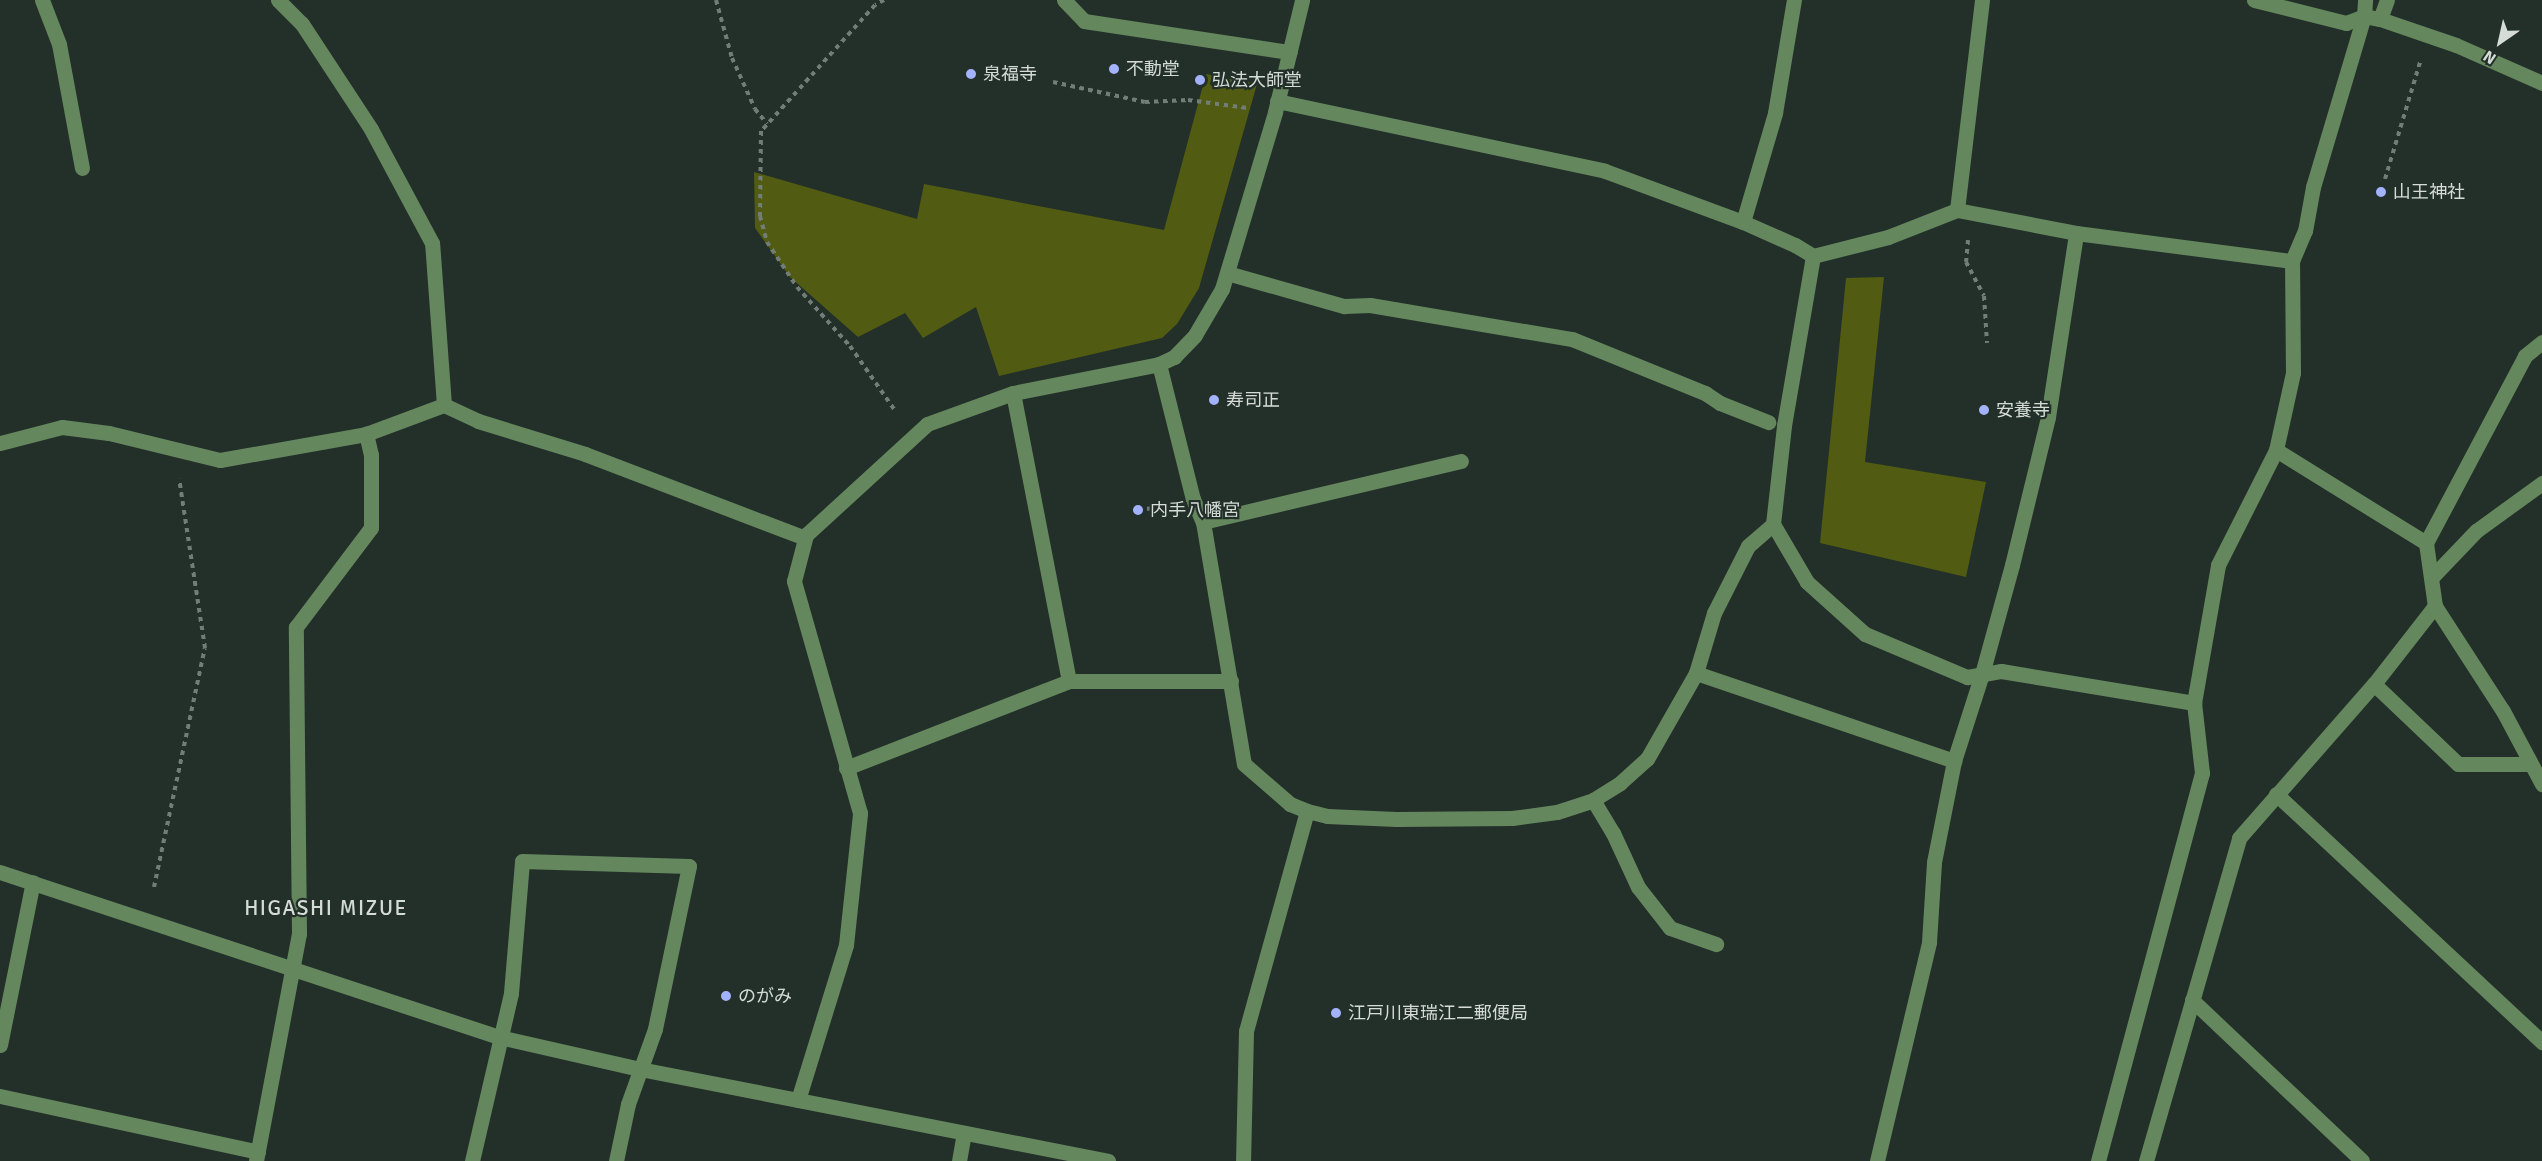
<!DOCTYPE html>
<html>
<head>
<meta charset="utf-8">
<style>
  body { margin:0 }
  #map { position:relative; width:2542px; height:1161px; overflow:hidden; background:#233029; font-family:Signika,"Noto Sans JP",sans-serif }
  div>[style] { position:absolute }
  .green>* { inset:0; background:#515b11 }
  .path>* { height:4px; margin-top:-2px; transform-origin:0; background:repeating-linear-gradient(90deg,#737d77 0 4.5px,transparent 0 9px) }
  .minor>* { height:15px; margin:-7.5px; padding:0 7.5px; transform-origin:7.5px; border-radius:7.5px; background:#65875e }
  .dots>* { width:16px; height:16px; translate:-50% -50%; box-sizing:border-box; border:3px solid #233029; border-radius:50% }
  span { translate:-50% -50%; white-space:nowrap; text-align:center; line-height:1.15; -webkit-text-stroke:4.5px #233029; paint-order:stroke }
  .poi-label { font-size:18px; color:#d5dcd8 }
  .left { translate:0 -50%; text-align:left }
  .quarter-label { font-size:21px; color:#d5dcd8; letter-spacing:1.5px }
  .north { position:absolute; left:2470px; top:12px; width:60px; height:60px; -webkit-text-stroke:4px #233029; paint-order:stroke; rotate:214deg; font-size:16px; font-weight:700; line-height:24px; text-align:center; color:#d5dcd8 }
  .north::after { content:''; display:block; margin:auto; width:21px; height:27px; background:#d5dcd8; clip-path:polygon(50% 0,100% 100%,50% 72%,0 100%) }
</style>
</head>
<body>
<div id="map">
  <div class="green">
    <div style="clip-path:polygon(1206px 74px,1257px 84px,1199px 288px,1177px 324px,1162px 338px,999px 376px,976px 307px,923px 338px,905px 313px,858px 337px,790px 277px,755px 228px,754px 172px,917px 219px,924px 184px,1164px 230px)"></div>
    <div style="clip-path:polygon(1884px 277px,1865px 462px,1986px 482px,1966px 577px,1820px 543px,1846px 278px)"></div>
  </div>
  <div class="path">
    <div style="left:716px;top:0;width:60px;rotate:74.6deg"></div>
    <div style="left:732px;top:58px;width:56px;rotate:65.7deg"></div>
    <div style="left:755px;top:109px;width:19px;rotate:51deg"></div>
    <div style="left:884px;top:0;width:10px;rotate:151deg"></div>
    <div style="left:875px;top:5px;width:170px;rotate:132.1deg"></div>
    <div style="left:761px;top:131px;width:85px;rotate:90.7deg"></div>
    <div style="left:760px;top:216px;width:27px;rotate:75deg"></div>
    <div style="left:767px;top:242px;width:54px;rotate:56.3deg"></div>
    <div style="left:797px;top:287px;width:79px;rotate:48.1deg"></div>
    <div style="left:850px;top:346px;width:80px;rotate:55.1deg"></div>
    <div style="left:1053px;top:82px;width:94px;rotate:12.3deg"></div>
    <div style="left:1145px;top:102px;width:43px;rotate:-2.7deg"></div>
    <div style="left:1188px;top:100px;width:60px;rotate:7.7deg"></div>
    <div style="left:2385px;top:179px;width:122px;rotate:-73.3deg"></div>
    <div style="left:1968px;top:240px;width:22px;rotate:95deg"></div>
    <div style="left:1966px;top:262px;width:38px;rotate:62deg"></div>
    <div style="left:1984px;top:296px;width:47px;rotate:86.3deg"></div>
    <div style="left:1147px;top:509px;width:19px;rotate:-12deg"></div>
    <div style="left:154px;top:887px;width:244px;rotate:-78deg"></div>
    <div style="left:205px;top:648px;width:171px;rotate:-98.7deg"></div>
  </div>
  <div class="minor">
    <div style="left:42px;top:0;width:47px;rotate:68.9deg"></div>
    <div style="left:59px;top:44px;width:126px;rotate:79.5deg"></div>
    <div style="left:1064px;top:0;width:29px;rotate:46deg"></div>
    <div style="left:1084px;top:21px;width:208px;rotate:8.6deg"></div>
    <div style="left:2254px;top:0;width:95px;rotate:14deg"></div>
    <div style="left:2346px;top:23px;width:19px;rotate:-21deg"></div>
    <div style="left:2364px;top:16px;width:16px;rotate:11deg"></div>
    <div style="left:2380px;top:19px;width:80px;rotate:18.9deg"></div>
    <div style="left:2456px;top:45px;width:94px;rotate:23.8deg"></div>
    <div style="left:2380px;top:19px;width:20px;rotate:-70deg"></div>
    <div style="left:1277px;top:101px;width:335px;rotate:12deg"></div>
    <div style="left:1605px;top:171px;width:147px;rotate:20.3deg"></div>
    <div style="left:1743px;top:222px;width:57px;rotate:23.9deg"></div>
    <div style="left:1795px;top:245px;width:21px;rotate:31deg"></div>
    <div style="left:1813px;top:256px;width:77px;rotate:-14.2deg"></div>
    <div style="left:1888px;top:237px;width:74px;rotate:-21.4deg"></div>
    <div style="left:1957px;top:210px;width:121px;rotate:10.9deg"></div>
    <div style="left:2076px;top:233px;width:218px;rotate:7.4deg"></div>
    <div style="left:1957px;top:210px;width:211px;rotate:-83.2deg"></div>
    <div style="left:1743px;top:222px;width:114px;rotate:-73.6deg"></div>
    <div style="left:1775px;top:113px;width:115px;rotate:-80.5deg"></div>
    <div style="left:1813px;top:256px;width:172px;rotate:99.7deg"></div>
    <div style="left:1784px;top:426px;width:99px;rotate:96.4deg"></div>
    <div style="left:1773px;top:524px;width:67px;rotate:59.6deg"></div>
    <div style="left:1807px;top:582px;width:78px;rotate:41.9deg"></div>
    <div style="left:1865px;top:634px;width:111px;rotate:22.9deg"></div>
    <div style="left:1967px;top:677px;width:35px;rotate:-10deg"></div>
    <div style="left:2001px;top:671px;width:196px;rotate:9.4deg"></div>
    <div style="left:1227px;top:273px;width:122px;rotate:15.8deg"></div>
    <div style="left:1344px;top:306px;width:26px;rotate:-2deg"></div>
    <div style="left:1370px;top:305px;width:205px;rotate:9.6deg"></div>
    <div style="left:1572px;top:339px;width:144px;rotate:22.1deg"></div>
    <div style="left:1705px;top:393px;width:18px;rotate:34deg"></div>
    <div style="left:1720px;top:403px;width:52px;rotate:21.6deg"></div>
    <div style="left:2542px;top:342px;width:22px;rotate:141deg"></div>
    <div style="left:2525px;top:356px;width:212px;rotate:117.9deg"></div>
    <div style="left:2426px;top:543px;width:64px;rotate:81.9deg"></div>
    <div style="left:2435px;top:606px;width:125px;rotate:57.1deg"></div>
    <div style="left:2503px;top:711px;width:83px;rotate:61.9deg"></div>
    <div style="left:1159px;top:364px;width:139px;rotate:75.9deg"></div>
    <div style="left:1193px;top:499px;width:25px;rotate:67deg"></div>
    <div style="left:1203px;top:522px;width:245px;rotate:80.4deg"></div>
    <div style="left:1244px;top:764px;width:61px;rotate:41deg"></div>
    <div style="left:1290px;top:804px;width:18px;rotate:22deg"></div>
    <div style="left:1307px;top:811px;width:228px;rotate:105.5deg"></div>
    <div style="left:1246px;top:1031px;width:130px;rotate:91.3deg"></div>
    <div style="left:1013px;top:393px;width:293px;rotate:79deg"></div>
    <div style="left:444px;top:405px;width:38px;rotate:25deg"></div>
    <div style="left:478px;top:421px;width:112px;rotate:17.1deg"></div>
    <div style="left:585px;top:454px;width:235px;rotate:20.9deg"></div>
    <div style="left:0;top:443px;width:64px;rotate:-14.5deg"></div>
    <div style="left:62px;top:427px;width:47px;rotate:7.3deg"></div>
    <div style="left:109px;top:433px;width:114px;rotate:13.7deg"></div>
    <div style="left:220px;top:460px;width:148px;rotate:-10.1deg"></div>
    <div style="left:2276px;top:450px;width:176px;rotate:31.8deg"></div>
    <div style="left:1203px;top:522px;width:265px;rotate:-13.3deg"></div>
    <div style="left:2432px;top:577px;width:64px;rotate:-46.3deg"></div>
    <div style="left:2476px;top:531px;width:82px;rotate:-36deg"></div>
    <div style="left:1696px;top:673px;width:273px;rotate:18.8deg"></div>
    <div style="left:2374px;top:684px;width:116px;rotate:43.6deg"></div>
    <div style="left:2458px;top:764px;width:71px"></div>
    <div style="left:846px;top:768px;width:239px;rotate:-21.3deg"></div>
    <div style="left:1069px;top:681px;width:162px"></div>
    <div style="left:2276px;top:794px;width:364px;rotate:43deg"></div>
    <div style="left:1593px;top:800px;width:39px;rotate:59deg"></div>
    <div style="left:1613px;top:833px;width:60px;rotate:65.2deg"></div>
    <div style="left:1638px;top:887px;width:52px;rotate:52deg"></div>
    <div style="left:1670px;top:928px;width:49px;rotate:19.2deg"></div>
    <div style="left:1307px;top:811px;width:21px;rotate:14deg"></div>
    <div style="left:1327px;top:816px;width:69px;rotate:2.5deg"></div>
    <div style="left:1396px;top:819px;width:116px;rotate:-0.5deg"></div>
    <div style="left:1512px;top:818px;width:45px;rotate:-7.6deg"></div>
    <div style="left:1557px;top:812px;width:38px;rotate:-18deg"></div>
    <div style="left:1593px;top:800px;width:32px;rotate:-32deg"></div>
    <div style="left:1620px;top:783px;width:36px;rotate:-42deg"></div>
    <div style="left:1647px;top:759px;width:99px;rotate:-60.3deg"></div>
    <div style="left:1696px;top:673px;width:63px;rotate:-73.3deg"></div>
    <div style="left:1714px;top:613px;width:75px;rotate:-63.1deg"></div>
    <div style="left:1748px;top:546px;width:33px;rotate:-41deg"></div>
    <div style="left:0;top:872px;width:526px;rotate:18.3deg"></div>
    <div style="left:499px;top:1037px;width:145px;rotate:12.8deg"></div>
    <div style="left:640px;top:1069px;width:477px;rotate:11.1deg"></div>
    <div style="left:2192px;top:1000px;width:234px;rotate:43.4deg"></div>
    <div style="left:0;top:1045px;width:166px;rotate:-78.6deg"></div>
    <div style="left:0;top:1096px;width:264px;rotate:12.2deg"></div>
    <div style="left:798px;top:1100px;width:162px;rotate:-72.8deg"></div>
    <div style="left:846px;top:945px;width:133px;rotate:-83.9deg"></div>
    <div style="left:860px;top:813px;width:241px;rotate:-105.9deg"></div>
    <div style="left:794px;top:581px;width:48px;rotate:-75.4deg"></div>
    <div style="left:806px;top:535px;width:164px;rotate:-42.5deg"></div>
    <div style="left:927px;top:424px;width:91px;rotate:-19.8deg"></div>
    <div style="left:1013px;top:393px;width:149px;rotate:-11.2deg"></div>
    <div style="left:1159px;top:364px;width:17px;rotate:-25deg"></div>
    <div style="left:1174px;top:357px;width:30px;rotate:-46deg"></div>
    <div style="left:1195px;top:335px;width:53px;rotate:-59.6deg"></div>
    <div style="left:1222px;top:289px;width:185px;rotate:-73.3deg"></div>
    <div style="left:1275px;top:112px;width:115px;rotate:-76.4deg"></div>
    <div style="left:256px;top:1161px;width:231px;rotate:-79.3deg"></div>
    <div style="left:299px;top:934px;width:307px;rotate:-90.6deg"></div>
    <div style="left:296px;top:627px;width:124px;rotate:-52.9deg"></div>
    <div style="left:371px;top:528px;width:73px;rotate:-90deg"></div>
    <div style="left:371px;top:455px;width:22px;rotate:-103deg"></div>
    <div style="left:366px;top:434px;width:83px;rotate:-20.4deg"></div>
    <div style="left:444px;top:405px;width:162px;rotate:-94.2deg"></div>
    <div style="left:432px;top:243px;width:129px;rotate:-118.2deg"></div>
    <div style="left:371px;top:129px;width:126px;rotate:-123.3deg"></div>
    <div style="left:302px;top:24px;width:34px;rotate:-135deg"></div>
    <div style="left:472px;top:1161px;width:172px;rotate:-76.9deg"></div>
    <div style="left:511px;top:993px;width:132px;rotate:-85.2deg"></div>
    <div style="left:522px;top:861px;width:167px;rotate:1.7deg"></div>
    <div style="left:689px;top:866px;width:167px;rotate:101.8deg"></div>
    <div style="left:655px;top:1029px;width:80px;rotate:109.8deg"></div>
    <div style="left:628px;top:1104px;width:58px;rotate:101.9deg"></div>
    <div style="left:959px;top:1161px;width:27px;rotate:-80deg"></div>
    <div style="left:1877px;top:1161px;width:225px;rotate:-76.6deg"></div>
    <div style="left:1929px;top:942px;width:80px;rotate:-86.4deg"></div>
    <div style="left:1934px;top:862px;width:103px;rotate:-78.8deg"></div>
    <div style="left:1954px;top:761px;width:91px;rotate:-72.2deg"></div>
    <div style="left:1982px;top:674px;width:113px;rotate:-74.6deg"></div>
    <div style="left:2012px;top:565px;width:152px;rotate:-76.3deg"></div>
    <div style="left:2048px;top:417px;width:186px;rotate:-81.3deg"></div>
    <div style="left:2098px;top:1161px;width:402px;rotate:-75deg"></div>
    <div style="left:2202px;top:773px;width:70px;rotate:-96.5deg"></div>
    <div style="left:2194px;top:703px;width:140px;rotate:-80.1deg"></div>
    <div style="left:2218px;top:565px;width:129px;rotate:-63.2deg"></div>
    <div style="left:2276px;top:450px;width:79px;rotate:-77.6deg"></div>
    <div style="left:2293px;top:373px;width:112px;rotate:-90.5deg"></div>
    <div style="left:2292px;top:261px;width:33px;rotate:-67deg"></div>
    <div style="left:2305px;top:231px;width:45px;rotate:-79.7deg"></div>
    <div style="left:2313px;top:187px;width:178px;rotate:-73.4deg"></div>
    <div style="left:2364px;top:16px;width:16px;rotate:-86deg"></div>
    <div style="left:2146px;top:1161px;width:336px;rotate:-73.9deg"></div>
    <div style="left:2239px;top:838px;width:205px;rotate:-48.8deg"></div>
    <div style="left:2374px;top:684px;width:99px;rotate:-52deg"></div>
  </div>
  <div class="dots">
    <div style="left:1114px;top:69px;background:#a3b2fd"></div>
    <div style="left:971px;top:74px;background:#a3b2fd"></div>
    <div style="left:1200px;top:80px;background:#a3b2fd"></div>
    <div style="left:2381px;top:192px;background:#a3b2fd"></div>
    <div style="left:1214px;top:400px;background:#a3b2fd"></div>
    <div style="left:1984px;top:410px;background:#a3b2fd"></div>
    <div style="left:1138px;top:510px;background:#a3b2fd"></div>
    <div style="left:726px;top:996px;background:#a3b2fd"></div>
    <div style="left:1336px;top:1013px;background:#a3b2fd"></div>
  </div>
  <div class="poi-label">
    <span class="left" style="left:1126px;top:69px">不動堂</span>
    <span class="left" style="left:983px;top:74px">泉福寺</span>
    <span class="left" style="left:1212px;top:80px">弘法大師堂</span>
    <span class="left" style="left:2393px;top:192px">山王神社</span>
    <span class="left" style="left:1226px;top:400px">寿司正</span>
    <span class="left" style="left:1996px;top:410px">安養寺</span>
    <span class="left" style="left:1150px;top:510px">内手八幡宮</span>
    <span class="left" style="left:738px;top:996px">のがみ</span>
    <span class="left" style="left:1348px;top:1013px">江戸川東瑞江二郵便局</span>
  </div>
  <div class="quarter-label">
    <span style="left:326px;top:908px">HIGASHI MIZUE</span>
  </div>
  <div class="north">N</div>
</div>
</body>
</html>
